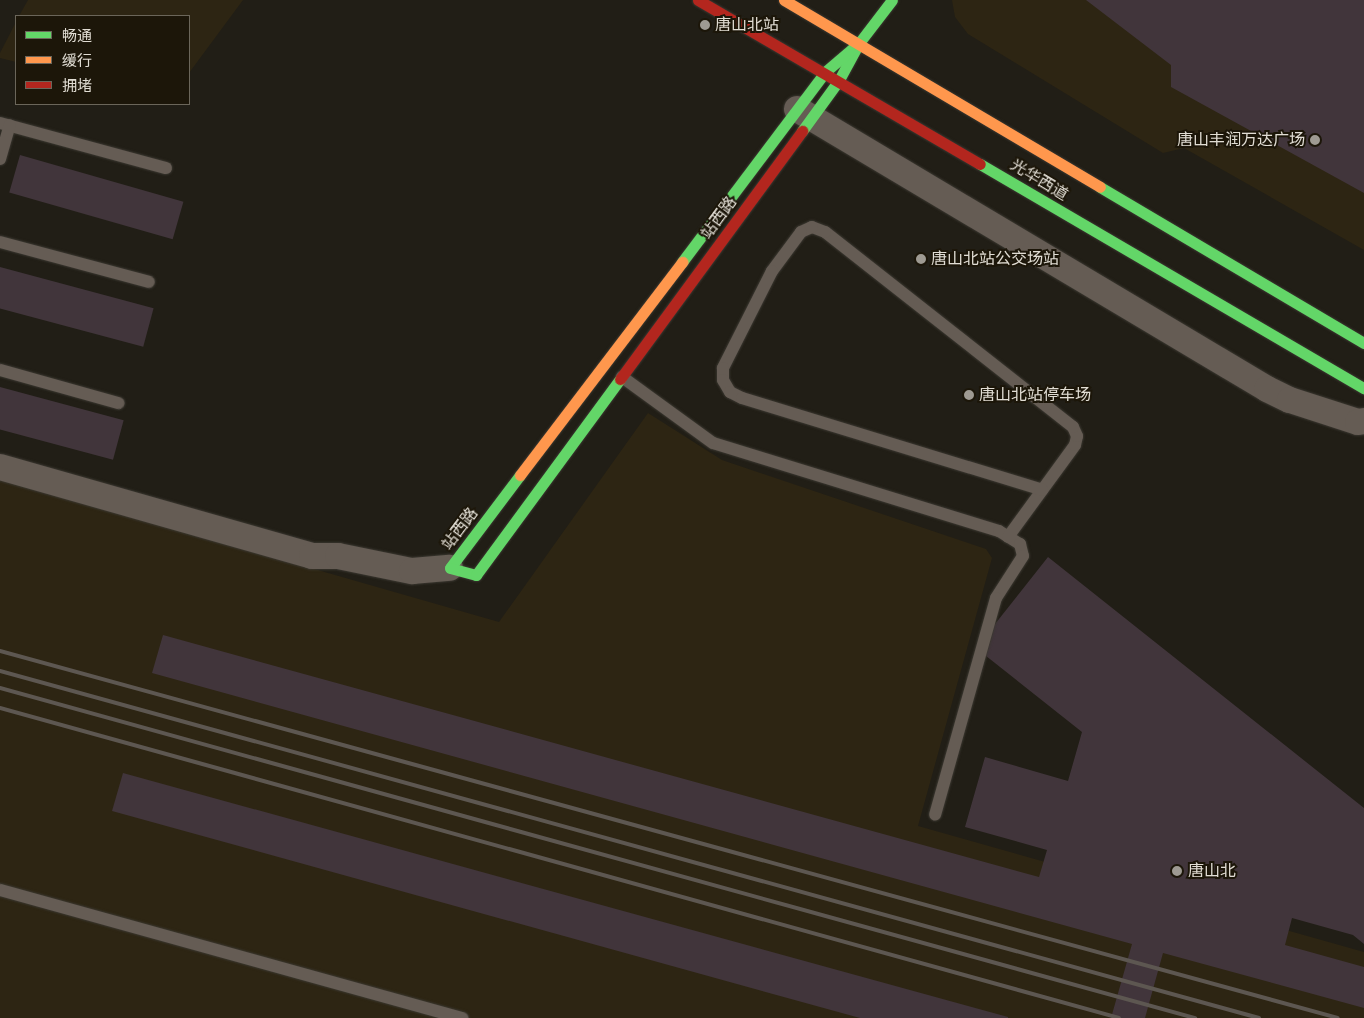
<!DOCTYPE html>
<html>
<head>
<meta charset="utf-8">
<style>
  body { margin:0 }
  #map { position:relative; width:1364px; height:1018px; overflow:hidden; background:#211e16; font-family:Raleway,"Noto Sans SC",sans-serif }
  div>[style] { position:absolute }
  .built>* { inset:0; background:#2d2513 }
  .building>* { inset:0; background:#41353b; transform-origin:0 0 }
  .roads { filter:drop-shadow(0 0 1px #3b3831) drop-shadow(0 0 1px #3b3831) }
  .lane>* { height:12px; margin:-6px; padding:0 6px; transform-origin:6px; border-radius:6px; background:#655c54 }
  .street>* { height:26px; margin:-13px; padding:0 13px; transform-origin:13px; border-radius:13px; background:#655c54 }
  .fast>* { height:11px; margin:-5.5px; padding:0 5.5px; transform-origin:5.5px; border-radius:5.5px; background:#63d668 }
  .slow>* { height:11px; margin:-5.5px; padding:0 5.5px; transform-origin:5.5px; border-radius:5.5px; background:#ff974d }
  .jam>* { height:11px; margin:-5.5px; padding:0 5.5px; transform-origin:5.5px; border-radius:5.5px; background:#b3261e }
  .rail>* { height:4px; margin:-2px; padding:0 2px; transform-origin:2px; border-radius:2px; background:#5d5751 }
  .dots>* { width:14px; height:14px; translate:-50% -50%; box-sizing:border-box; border:2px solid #1c1609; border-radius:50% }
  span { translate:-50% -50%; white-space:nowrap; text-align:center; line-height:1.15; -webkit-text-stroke:4px #1c1609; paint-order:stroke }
  .poi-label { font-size:16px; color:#e1ddd4 }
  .left { translate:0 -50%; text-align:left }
  .right { translate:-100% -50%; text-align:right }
  .street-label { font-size:16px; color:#e1ddd4 }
  .legend { position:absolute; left:15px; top:15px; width:175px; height:90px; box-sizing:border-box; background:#1c1609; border:1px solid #6b665a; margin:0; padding:6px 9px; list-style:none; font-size:15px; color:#e1ddd4 }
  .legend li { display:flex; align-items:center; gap:10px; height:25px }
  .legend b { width:25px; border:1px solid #6b665a }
</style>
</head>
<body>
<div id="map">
  <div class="built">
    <div style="clip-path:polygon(28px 0,243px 0,189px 73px,189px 16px,19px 16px)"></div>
    <div style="clip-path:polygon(952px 0,1364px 0,1364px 250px,1184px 148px,1163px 153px,968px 34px,955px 17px)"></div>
    <div style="clip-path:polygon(16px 22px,16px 62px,0 58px,0 53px)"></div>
    <div style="clip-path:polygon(648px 413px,722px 460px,986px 549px,992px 558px,918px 826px,1364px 952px,1364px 1018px,0 1018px,0 479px,499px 622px)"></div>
  </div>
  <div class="building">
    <div style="clip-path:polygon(1086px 0,1364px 0,1364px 193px,1171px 87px,1171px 65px)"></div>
    <div style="left:20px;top:155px;width:170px;height:39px;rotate:16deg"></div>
    <div style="left:0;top:267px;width:159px;height:40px;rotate:15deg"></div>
    <div style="left:0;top:387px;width:128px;height:41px;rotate:15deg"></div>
    <div style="clip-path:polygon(1048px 557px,1364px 808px,1364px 944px,1353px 935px,1292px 918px,1285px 945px,1364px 967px,1364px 1008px,1163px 953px,1145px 1018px,1111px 1018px,1132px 944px,152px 673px,163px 635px,1039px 877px,1047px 850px,965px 827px,985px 757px,1068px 781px,1082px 732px,976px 648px)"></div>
    <div style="clip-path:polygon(123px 773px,1008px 1017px,1008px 1018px,860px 1018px,112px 811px)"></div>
  </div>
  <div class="roads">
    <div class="lane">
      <div style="left:0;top:123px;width:172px;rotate:15.2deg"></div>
      <div style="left:0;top:159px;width:35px;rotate:-74deg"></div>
      <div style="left:0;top:242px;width:154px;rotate:15deg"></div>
      <div style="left:0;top:370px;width:123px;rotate:15.6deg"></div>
      <div style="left:622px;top:377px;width:112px;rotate:36deg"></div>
      <div style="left:713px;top:443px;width:299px;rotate:17.1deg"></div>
      <div style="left:999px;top:531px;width:25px;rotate:32deg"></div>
      <div style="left:1020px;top:544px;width:12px;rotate:76deg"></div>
      <div style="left:1023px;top:556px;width:50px;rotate:122.7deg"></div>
      <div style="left:996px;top:598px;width:225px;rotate:105.7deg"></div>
      <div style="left:1008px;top:537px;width:114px;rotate:-53.9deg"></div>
      <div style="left:1075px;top:445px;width:9px;rotate:-77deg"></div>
      <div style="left:1077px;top:436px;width:10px;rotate:-114deg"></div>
      <div style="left:1073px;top:427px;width:315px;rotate:-141.8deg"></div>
      <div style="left:825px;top:232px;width:14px;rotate:-159deg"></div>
      <div style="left:812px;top:227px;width:12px;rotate:156deg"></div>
      <div style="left:801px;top:232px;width:49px;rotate:126.6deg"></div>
      <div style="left:772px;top:271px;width:109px;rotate:116.8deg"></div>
      <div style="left:723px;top:368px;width:12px;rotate:90deg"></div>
      <div style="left:723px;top:380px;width:14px;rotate:60deg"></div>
      <div style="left:730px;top:392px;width:13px;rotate:27deg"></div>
      <div style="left:742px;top:398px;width:314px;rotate:17deg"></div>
      <div style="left:0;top:890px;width:480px;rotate:15.5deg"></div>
    </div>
    <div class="street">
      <div style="left:797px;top:109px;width:547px;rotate:30.78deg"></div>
      <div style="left:1267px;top:389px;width:25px;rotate:26deg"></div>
      <div style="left:1290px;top:400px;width:71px;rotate:17.9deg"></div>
      <div style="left:1358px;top:422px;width:6px;rotate:-9deg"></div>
      <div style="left:0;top:467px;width:324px;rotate:15.9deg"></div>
      <div style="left:312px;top:556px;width:26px"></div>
      <div style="left:338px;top:556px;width:76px;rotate:11.5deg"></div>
      <div style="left:412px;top:571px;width:38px;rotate:-5deg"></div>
    </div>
    <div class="fast">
      <div style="left:802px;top:131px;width:63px;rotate:-54deg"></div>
      <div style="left:839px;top:80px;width:42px;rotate:-61.6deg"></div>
      <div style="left:859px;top:43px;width:54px;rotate:-52.5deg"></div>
      <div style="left:980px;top:164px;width:445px;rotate:30.3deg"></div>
      <div style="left:1100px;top:187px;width:307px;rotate:30.6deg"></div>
      <div style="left:682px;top:262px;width:238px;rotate:-53deg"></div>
      <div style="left:825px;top:72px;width:45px;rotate:-40.5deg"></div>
      <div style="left:520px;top:475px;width:116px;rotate:127deg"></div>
      <div style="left:450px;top:568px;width:27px;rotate:15deg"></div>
      <div style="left:476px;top:575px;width:243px;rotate:-53.7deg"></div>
    </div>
    <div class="slow">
      <div style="left:784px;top:0;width:367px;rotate:30.6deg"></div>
      <div style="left:520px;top:475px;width:268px;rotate:-52.7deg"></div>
    </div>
    <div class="jam">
      <div style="left:698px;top:0;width:326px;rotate:30.2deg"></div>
      <div style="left:620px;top:379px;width:308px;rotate:-53.7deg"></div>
    </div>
  </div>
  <div class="rail">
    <div style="left:0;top:651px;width:1387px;rotate:15.34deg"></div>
    <div style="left:0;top:671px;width:1306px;rotate:15.41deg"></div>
    <div style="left:0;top:688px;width:1240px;rotate:15.44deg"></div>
    <div style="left:0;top:708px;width:1161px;rotate:15.48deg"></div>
  </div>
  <div class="dots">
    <div style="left:705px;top:25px;background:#9e9a92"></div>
    <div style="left:1315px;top:140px;background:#9e9a92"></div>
    <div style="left:921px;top:259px;background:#9e9a92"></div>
    <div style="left:969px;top:395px;background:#9e9a92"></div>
    <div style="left:1177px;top:871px;background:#9e9a92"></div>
  </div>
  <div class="poi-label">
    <span class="left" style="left:715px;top:25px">唐山北站</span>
    <span class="right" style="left:1305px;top:140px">唐山丰润万达广场</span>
    <span class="left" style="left:931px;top:259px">唐山北站公交场站</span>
    <span class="left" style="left:979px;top:395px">唐山北站停车场</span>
    <span class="left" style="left:1188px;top:871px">唐山北</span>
  </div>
  <div class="street-label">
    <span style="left:1039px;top:180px;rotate:31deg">光华西道</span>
    <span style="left:719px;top:218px;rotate:-54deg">站西路</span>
    <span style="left:460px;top:529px;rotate:-53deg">站西路</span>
  </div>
  <ul class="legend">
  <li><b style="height:6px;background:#63d668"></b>畅通</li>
  <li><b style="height:6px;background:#ff974d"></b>缓行</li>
  <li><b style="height:6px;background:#b3261e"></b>拥堵</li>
  </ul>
</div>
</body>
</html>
